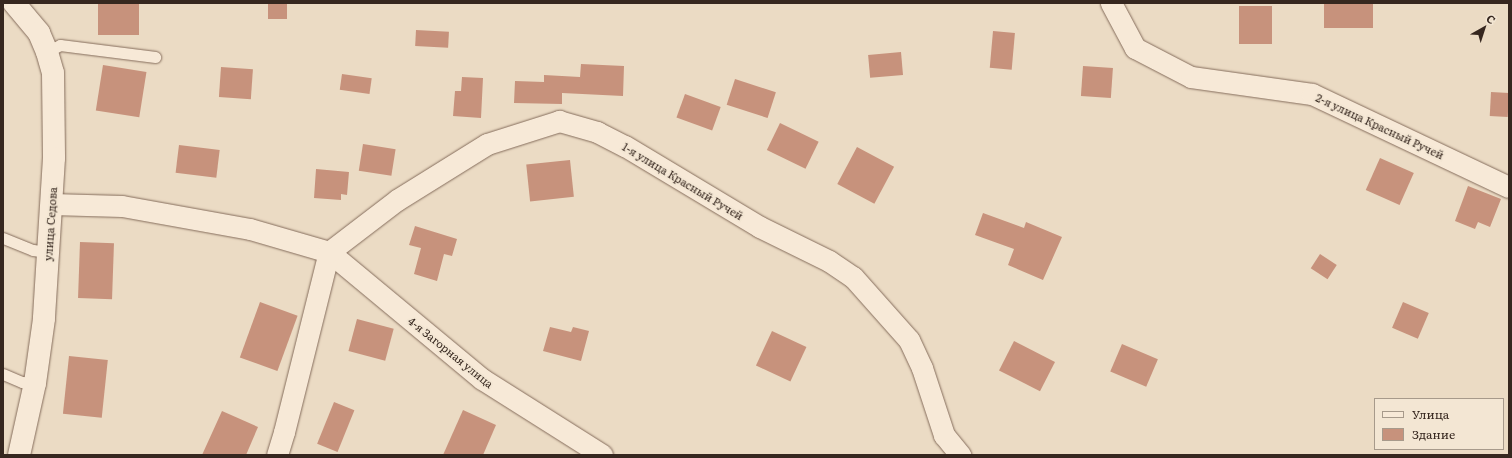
<!DOCTYPE html>
<html>
<head>
<meta charset="utf-8">
<style>
  body { margin:0 }
  #map { position:relative; width:1512px; height:458px; overflow:hidden; background:#ebdbc4; font-family:Literata,serif }
  div>[style] { position:absolute }
  .building>* { inset:0; background:#c7927c; transform-origin:0 0 }
  .roads { filter:drop-shadow(0 0 1px #856d5c) drop-shadow(0 0 1px #856d5c) }
  .lane>* { height:11px; margin:-5.5px; padding:0 5.5px; transform-origin:5.5px; border-radius:5.5px; background:#f7e9d7 }
  .street>* { height:21px; margin:-10.5px; padding:0 10.5px; transform-origin:10.5px; border-radius:10.5px; background:#f7e9d7 }
  .secondary>* { height:22px; margin:-11px; padding:0 11px; transform-origin:11px; border-radius:11px; background:#f7e9d7 }
  span { translate:-50% -50%; white-space:nowrap; text-align:center; line-height:1.15; -webkit-text-stroke:3.5px #f3e6d3; paint-order:stroke }
  .street-label { font-size:11px; color:#36271f }
  .frame { position:absolute; inset:0; border:4px solid #36271f; pointer-events:none }
  .legend { position:absolute; left:1374px; top:398px; width:130px; height:52px; box-sizing:border-box; background:#f3e6d3; border:1px solid #a79a8b; margin:0; padding:5px 7px; list-style:none; font-size:12px; color:#36271f }
  .legend li { display:flex; align-items:center; gap:8px; height:20px }
  .legend b { width:20px; border:1px solid #a79a8b }
  .north { position:absolute; left:1464px; top:8px; width:40px; height:40px; -webkit-text-stroke:3px #f3e6d3; paint-order:stroke; rotate:39deg; font-size:11px; font-weight:700; line-height:16px; text-align:center; color:#36271f }
  .north::after { content:''; display:block; margin:auto; width:14px; height:18px; background:#36271f; clip-path:polygon(50% 0,100% 100%,50% 72%,0 100%) }
</style>
</head>
<body>
<div id="map">
  <div class="building">
    <div style="left:98px;top:3px;width:41px;height:32px"></div>
    <div style="left:268px;top:3px;width:19px;height:16px"></div>
    <div style="left:1324px;top:3px;width:49px;height:25px"></div>
    <div style="left:1239px;top:6px;width:33px;height:38px"></div>
    <div style="left:416px;top:30px;width:33px;height:16px;rotate:3deg"></div>
    <div style="left:993px;top:31px;width:22px;height:37px;rotate:5deg"></div>
    <div style="left:901px;top:52px;width:23px;height:33px;rotate:85deg"></div>
    <div style="clip-path:polygon(581px 64px,624px 66px,623px 96px,562px 93px,562px 104px,514px 103px,515px 81px,544px 82px,544px 75px,580px 77px)"></div>
    <div style="left:103px;top:65px;width:44px;height:46px;rotate:9deg"></div>
    <div style="left:1083px;top:66px;width:30px;height:30px;rotate:4deg"></div>
    <div style="left:221px;top:67px;width:32px;height:30px;rotate:4deg"></div>
    <div style="left:342px;top:74px;width:30px;height:16px;rotate:8deg"></div>
    <div style="clip-path:polygon(462px 77px,483px 78px,481px 118px,453px 116px,455px 91px,461px 91px)"></div>
    <div style="left:735px;top:79px;width:43px;height:27px;rotate:18deg"></div>
    <div style="left:1491px;top:92px;width:18px;height:24px;rotate:3deg"></div>
    <div style="left:685px;top:94px;width:38px;height:25px;rotate:20deg"></div>
    <div style="left:780px;top:123px;width:43px;height:30px;rotate:26deg"></div>
    <div style="left:363px;top:144px;width:33px;height:27px;rotate:9deg"></div>
    <div style="left:179px;top:145px;width:41px;height:28px;rotate:7deg"></div>
    <div style="left:857px;top:147px;width:42px;height:42px;rotate:28deg"></div>
    <div style="left:1380px;top:158px;width:37px;height:35px;rotate:24deg"></div>
    <div style="left:570px;top:160px;width:37px;height:44px;rotate:84deg"></div>
    <div style="clip-path:polygon(316px 169px,349px 172px,347px 195px,341px 194px,341px 200px,314px 198px)"></div>
    <div style="clip-path:polygon(1468px 186px,1501px 199px,1490px 227px,1478px 222px,1475px 229px,1455px 221px)"></div>
    <div style="clip-path:polygon(983px 213px,1024px 228px,1026px 222px,1062px 237px,1043px 280px,1008px 265px,1014px 249px,975px 235px)"></div>
    <div style="clip-path:polygon(415px 226px,457px 239px,452px 256px,444px 254px,437px 281px,414px 274px,421px 248px,409px 245px)"></div>
    <div style="left:80px;top:242px;width:34px;height:56px;rotate:2deg"></div>
    <div style="left:1320px;top:254px;width:20px;height:17px;rotate:33deg"></div>
    <div style="left:260px;top:302px;width:40px;height:59px;rotate:20deg"></div>
    <div style="left:1403px;top:302px;width:28px;height:28px;rotate:23deg"></div>
    <div style="left:357px;top:319px;width:38px;height:33px;rotate:15deg"></div>
    <div style="clip-path:polygon(550px 327px,571px 332px,573px 327px,589px 331px,581px 361px,543px 351px)"></div>
    <div style="left:772px;top:331px;width:38px;height:38px;rotate:25deg"></div>
    <div style="left:1014px;top:341px;width:46px;height:33px;rotate:27deg"></div>
    <div style="left:1122px;top:344px;width:39px;height:30px;rotate:23deg"></div>
    <div style="left:69px;top:356px;width:39px;height:58px;rotate:6deg"></div>
    <div style="left:334px;top:402px;width:22px;height:45px;rotate:22deg"></div>
    <div style="clip-path:polygon(463px 410px,496px 425px,483px 455px,443px 455px)"></div>
    <div style="clip-path:polygon(222px 411px,258px 427px,246px 455px,202px 455px)"></div>
  </div>
  <div class="roads">
    <div class="lane">
      <div style="left:47px;top:52px;width:15px;rotate:-28deg"></div>
      <div style="left:60px;top:45px;width:96px;rotate:7.2deg"></div>
      <div style="left:3px;top:238px;width:32px;rotate:22deg"></div>
      <div style="left:33px;top:250px;width:15px;rotate:8deg"></div>
      <div style="left:3px;top:374px;width:21px;rotate:23deg"></div>
      <div style="left:22px;top:382px;width:13px;rotate:4deg"></div>
    </div>
    <div class="street">
      <div style="left:1111px;top:3px;width:51px;rotate:61.9deg"></div>
      <div style="left:1135px;top:48px;width:63px;rotate:27.4deg"></div>
      <div style="left:1191px;top:77px;width:122px;rotate:8deg"></div>
      <div style="left:1312px;top:94px;width:218px;rotate:25.3deg"></div>
      <div style="left:51px;top:204px;width:71px;rotate:1.6deg"></div>
      <div style="left:122px;top:206px;width:130px;rotate:10.2deg"></div>
      <div style="left:250px;top:229px;width:82px;rotate:16.2deg"></div>
      <div style="left:329px;top:252px;width:199px;rotate:39.7deg"></div>
      <div style="left:482px;top:379px;width:142px;rotate:32.3deg"></div>
      <div style="left:277px;top:455px;width:24px;rotate:-73deg"></div>
      <div style="left:284px;top:432px;width:186px;rotate:-76deg"></div>
      <div style="left:329px;top:252px;width:86px;rotate:-37.4deg"></div>
      <div style="left:397px;top:200px;width:106px;rotate:-31.9deg"></div>
      <div style="left:487px;top:144px;width:76px;rotate:-17.7deg"></div>
      <div style="left:559px;top:121px;width:40px;rotate:16deg"></div>
      <div style="left:597px;top:132px;width:31px;rotate:27deg"></div>
      <div style="left:625px;top:146px;width:157px;rotate:31deg"></div>
      <div style="left:760px;top:227px;width:77px;rotate:26.2deg"></div>
      <div style="left:829px;top:261px;width:29px;rotate:34deg"></div>
      <div style="left:853px;top:277px;width:84px;rotate:48.4deg"></div>
      <div style="left:909px;top:340px;width:31px;rotate:65deg"></div>
      <div style="left:922px;top:368px;width:71px;rotate:71.8deg"></div>
      <div style="left:944px;top:435px;width:26px;rotate:51deg"></div>
    </div>
    <div class="secondary">
      <div style="left:14px;top:3px;width:39px;rotate:50deg"></div>
      <div style="left:39px;top:33px;width:21px;rotate:67deg"></div>
      <div style="left:47px;top:52px;width:22px;rotate:74deg"></div>
      <div style="left:53px;top:73px;width:85px;rotate:89.3deg"></div>
      <div style="left:54px;top:158px;width:161px;rotate:93.6deg"></div>
      <div style="left:44px;top:319px;width:65px;rotate:98deg"></div>
      <div style="left:35px;top:383px;width:74px;rotate:102.5deg"></div>
    </div>
  </div>
  <div class="street-label">
    <span style="left:1380px;top:126px;rotate:25deg">2-я улица Красный Ручей</span>
    <span style="left:683px;top:181px;rotate:31deg">1-я улица Красный Ручей</span>
    <span style="left:50px;top:224px;rotate:-86deg">улица Седова</span>
    <span style="left:451px;top:352px;rotate:39deg">4-я Загорная улица</span>
  </div>
  <div class="frame"></div>
  <ul class="legend">
  <li><b style="height:5px;background:#f7e9d7"></b>Улица</li>
  <li><b style="height:11px;background:#c7927c"></b>Здание</li>
  </ul>
  <div class="north">С</div>
</div>
</body>
</html>
